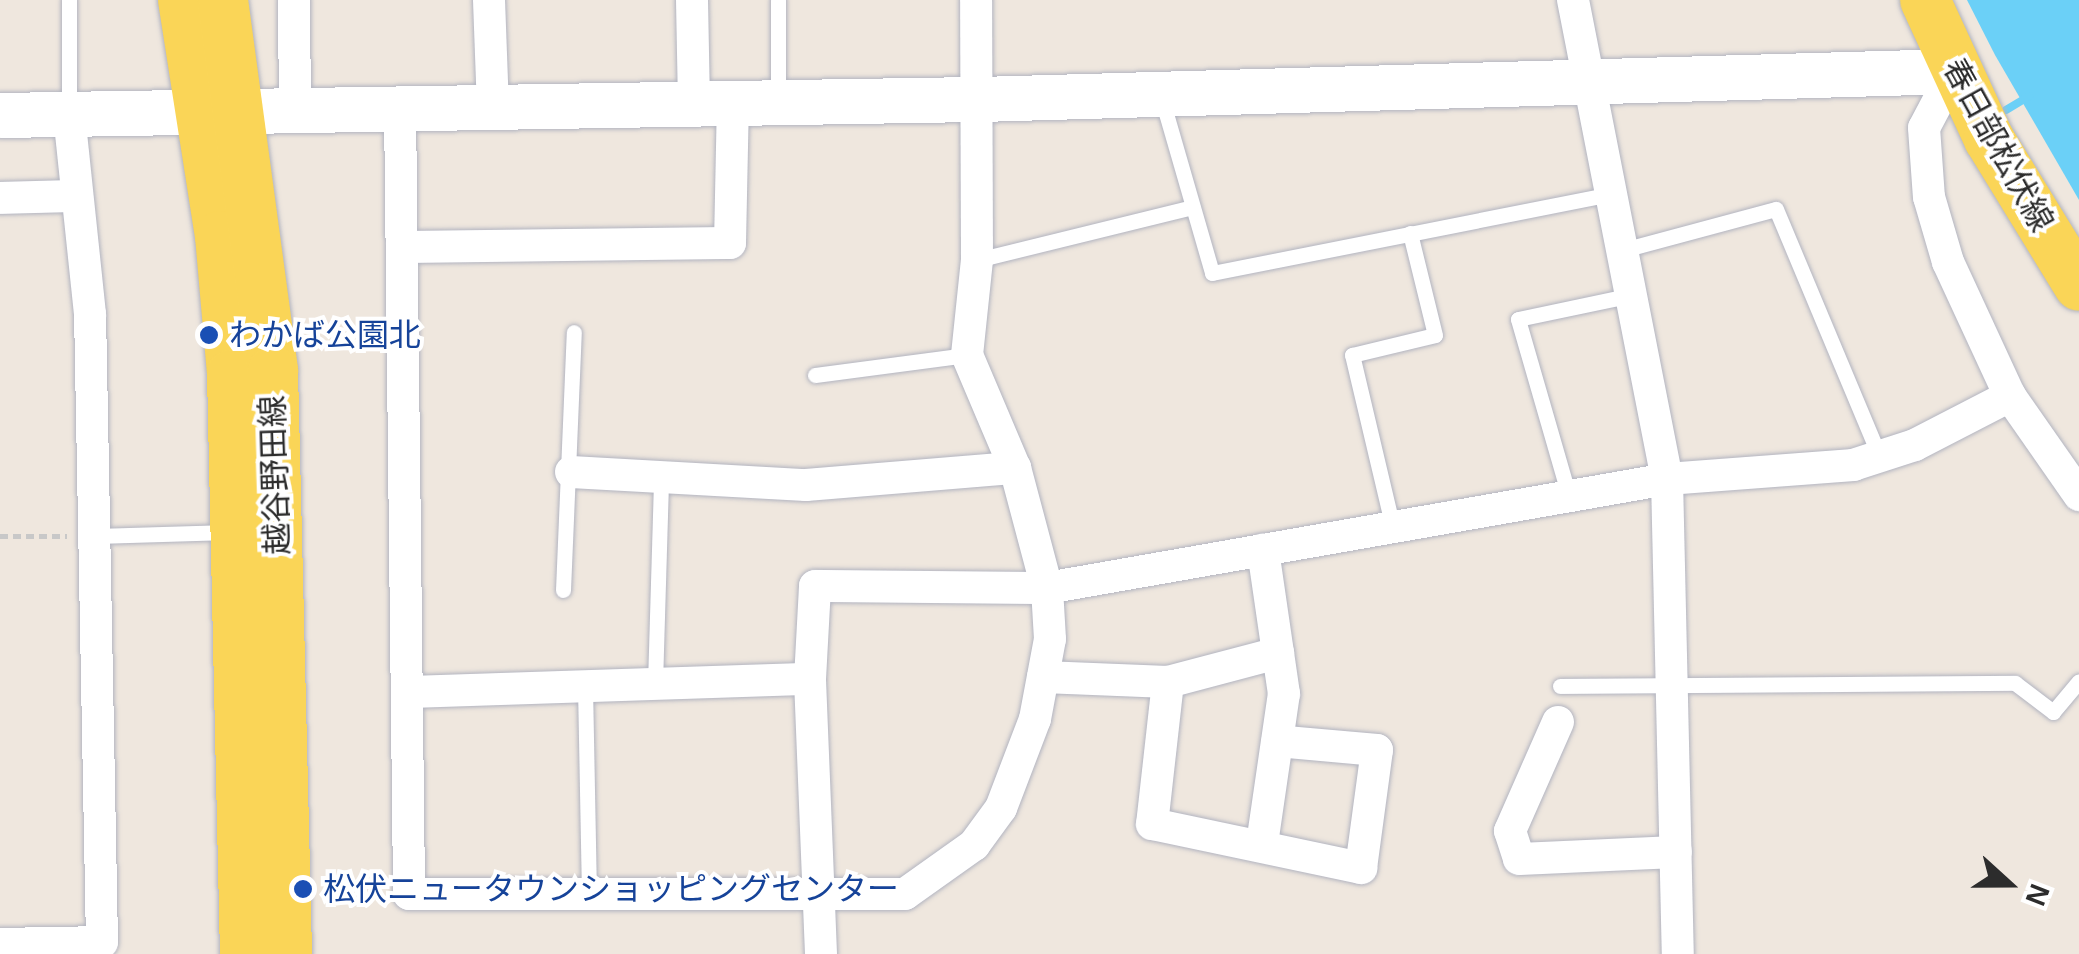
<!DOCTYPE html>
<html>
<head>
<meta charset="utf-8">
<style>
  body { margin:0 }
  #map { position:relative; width:2079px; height:954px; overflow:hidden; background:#efe7de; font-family:Helvetica,"Noto Sans JP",sans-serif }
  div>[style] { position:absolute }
  .water>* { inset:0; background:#6bd0f7 }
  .stream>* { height:8px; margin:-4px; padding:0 4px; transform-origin:4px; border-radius:4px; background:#6bd0f7 }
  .path>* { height:5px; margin-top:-2.5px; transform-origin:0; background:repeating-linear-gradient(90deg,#c8c8c8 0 8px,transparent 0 13px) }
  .roads { filter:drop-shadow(0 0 2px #b2b4c0) drop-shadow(0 0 2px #b2b4c0) }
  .lane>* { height:15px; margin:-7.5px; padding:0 7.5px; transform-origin:7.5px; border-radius:7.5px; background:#fff }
  .street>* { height:32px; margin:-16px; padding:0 16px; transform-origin:16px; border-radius:16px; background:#fff }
  .secondary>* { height:45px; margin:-22.5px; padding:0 22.5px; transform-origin:22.5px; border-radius:22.5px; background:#fff }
  .primary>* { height:50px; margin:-25px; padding:0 25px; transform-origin:25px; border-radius:25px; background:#fad557 }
  .dots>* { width:28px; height:28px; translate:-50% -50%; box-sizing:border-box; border:5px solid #fff; border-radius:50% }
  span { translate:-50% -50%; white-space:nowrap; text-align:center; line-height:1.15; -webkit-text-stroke:8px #fff; paint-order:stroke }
  .street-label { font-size:32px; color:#2c2c2c }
  .transit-label { font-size:32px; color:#164399 }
  .left { translate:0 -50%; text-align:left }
  .north { position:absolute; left:1959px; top:834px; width:100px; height:100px; -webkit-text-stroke:8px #fff; paint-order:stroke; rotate:111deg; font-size:28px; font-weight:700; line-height:40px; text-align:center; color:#2c2c2c }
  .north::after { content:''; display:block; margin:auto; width:35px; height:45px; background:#2c2c2c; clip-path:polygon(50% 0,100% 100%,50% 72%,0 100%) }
</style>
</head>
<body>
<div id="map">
  <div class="water">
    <div style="clip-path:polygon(1967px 0,2079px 0,2079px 200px,1995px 55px)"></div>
  </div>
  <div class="stream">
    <div style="left:2006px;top:110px;width:27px;rotate:-31deg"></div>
  </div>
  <div class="path">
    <div style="left:0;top:536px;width:67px"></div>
  </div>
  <div class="roads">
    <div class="lane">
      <div style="left:778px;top:0;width:98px;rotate:90deg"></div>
      <div style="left:1161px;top:96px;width:184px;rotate:73.9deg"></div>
      <div style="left:1212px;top:273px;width:408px;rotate:-11.2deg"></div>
      <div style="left:69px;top:111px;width:111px;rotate:-90deg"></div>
      <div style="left:1623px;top:250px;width:158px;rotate:-15deg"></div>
      <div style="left:1776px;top:209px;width:267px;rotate:67.3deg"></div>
      <div style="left:977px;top:260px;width:222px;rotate:-13.8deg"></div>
      <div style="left:815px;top:375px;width:153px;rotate:-7.5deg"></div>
      <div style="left:1569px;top:496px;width:184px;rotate:-106.1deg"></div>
      <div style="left:1518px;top:319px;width:116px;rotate:-11.9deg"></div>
      <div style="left:1393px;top:528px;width:178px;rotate:-103.3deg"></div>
      <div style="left:1352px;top:355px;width:85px;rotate:-13.5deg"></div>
      <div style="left:1435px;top:335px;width:105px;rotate:-103.8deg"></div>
      <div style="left:95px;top:536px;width:135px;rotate:-1.7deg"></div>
      <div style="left:563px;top:590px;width:258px;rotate:-87.6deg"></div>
      <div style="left:655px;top:684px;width:207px;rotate:-88.3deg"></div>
      <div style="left:585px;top:686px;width:211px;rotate:88.9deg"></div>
      <div style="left:1560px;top:686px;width:455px;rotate:-0.4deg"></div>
      <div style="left:2015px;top:683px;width:48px;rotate:37.3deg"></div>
      <div style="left:2053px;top:712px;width:40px;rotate:-50deg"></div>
    </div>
    <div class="street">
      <div style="left:294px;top:0;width:109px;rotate:89.5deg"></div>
      <div style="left:489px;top:0;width:107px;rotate:87.9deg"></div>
      <div style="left:692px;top:0;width:103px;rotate:88.9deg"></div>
      <div style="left:1573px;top:0;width:488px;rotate:78.9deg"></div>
      <div style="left:1667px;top:479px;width:475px;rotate:88.7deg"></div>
      <div style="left:1954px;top:71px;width:64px;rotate:117.8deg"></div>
      <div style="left:1924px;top:128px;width:69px;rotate:85.9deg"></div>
      <div style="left:1929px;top:197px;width:68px;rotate:73.7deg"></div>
      <div style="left:1948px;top:262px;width:148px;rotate:65.2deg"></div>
      <div style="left:2010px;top:396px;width:121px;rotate:55.1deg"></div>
      <div style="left:400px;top:107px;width:787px;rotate:89.34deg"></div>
      <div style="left:409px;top:894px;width:496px"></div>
      <div style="left:905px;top:894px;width:85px;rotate:-35.4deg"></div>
      <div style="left:974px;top:845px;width:46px;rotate:-53.9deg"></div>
      <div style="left:1001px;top:808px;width:95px;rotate:-69.1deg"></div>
      <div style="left:1035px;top:719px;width:81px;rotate:-79.4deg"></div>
      <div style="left:1050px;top:639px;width:51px;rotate:-93.4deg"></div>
      <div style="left:1047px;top:588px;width:124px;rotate:-104.9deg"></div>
      <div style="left:1015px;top:468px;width:123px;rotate:-113deg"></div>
      <div style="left:967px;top:355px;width:96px;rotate:-84deg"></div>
      <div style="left:977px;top:260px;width:260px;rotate:-90.2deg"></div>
      <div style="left:0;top:198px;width:76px;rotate:-1.5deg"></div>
      <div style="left:402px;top:247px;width:328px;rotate:-0.7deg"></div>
      <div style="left:730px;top:243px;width:141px;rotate:-88.8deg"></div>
      <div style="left:571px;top:472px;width:235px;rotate:3.2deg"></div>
      <div style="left:806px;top:485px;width:210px;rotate:-4.7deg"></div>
      <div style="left:1043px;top:677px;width:125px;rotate:2.3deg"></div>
      <div style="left:1168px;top:682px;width:114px;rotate:-14.8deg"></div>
      <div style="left:1168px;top:682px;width:143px;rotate:96.4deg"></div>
      <div style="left:1152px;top:824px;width:214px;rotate:11.9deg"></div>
      <div style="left:1361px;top:868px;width:119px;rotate:-82.3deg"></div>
      <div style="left:1377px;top:750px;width:100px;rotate:-174.9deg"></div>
      <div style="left:411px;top:692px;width:399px;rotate:-1.9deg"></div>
      <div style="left:1558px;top:722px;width:119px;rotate:113.8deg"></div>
      <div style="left:1510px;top:831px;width:29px;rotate:72deg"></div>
      <div style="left:1519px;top:859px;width:157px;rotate:-2.6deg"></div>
      <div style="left:1262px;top:844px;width:152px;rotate:-81.7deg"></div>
      <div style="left:1284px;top:694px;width:146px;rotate:-98.3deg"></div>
      <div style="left:0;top:944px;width:102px;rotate:-1.1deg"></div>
      <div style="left:102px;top:942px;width:628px;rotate:-91.09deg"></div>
      <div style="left:90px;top:314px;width:201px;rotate:-96deg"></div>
      <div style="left:821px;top:954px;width:275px;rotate:-92.3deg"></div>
      <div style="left:810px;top:679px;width:93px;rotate:-86.9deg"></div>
      <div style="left:815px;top:586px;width:232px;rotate:0.5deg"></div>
      <div style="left:1047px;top:588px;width:630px;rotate:-9.97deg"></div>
      <div style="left:1667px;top:479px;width:187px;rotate:-4.3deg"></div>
      <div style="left:1853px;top:465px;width:65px;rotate:-17.9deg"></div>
      <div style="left:1915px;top:445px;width:107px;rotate:-27.3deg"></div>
    </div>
    <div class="secondary">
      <div style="left:0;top:115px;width:980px;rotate:-0.94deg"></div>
      <div style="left:980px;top:99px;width:974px;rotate:-1.65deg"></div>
    </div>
    <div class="primary">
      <div style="left:183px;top:0;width:239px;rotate:81.1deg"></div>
      <div style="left:220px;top:236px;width:139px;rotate:85deg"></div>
      <div style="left:232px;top:374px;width:580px;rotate:88.72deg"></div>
      <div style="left:223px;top:0;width:374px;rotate:82.3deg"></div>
      <div style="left:273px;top:371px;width:583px;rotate:88.62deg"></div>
      <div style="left:1925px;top:0;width:153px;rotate:65.3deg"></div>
      <div style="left:1989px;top:139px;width:172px;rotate:58.5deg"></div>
    </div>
  </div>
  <div class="dots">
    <div style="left:209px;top:335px;background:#1a4fb4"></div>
    <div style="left:303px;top:889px;background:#1a4fb4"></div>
  </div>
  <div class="street-label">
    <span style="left:1998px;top:145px;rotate:61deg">春日部松伏線</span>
    <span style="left:275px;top:475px;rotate:-92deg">越谷野田線</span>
  </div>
  <div class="transit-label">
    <span class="left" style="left:229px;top:335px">わかば公園北</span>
    <span class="left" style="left:323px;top:889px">松伏ニュータウンショッピングセンター</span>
  </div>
  <div class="north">N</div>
</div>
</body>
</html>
